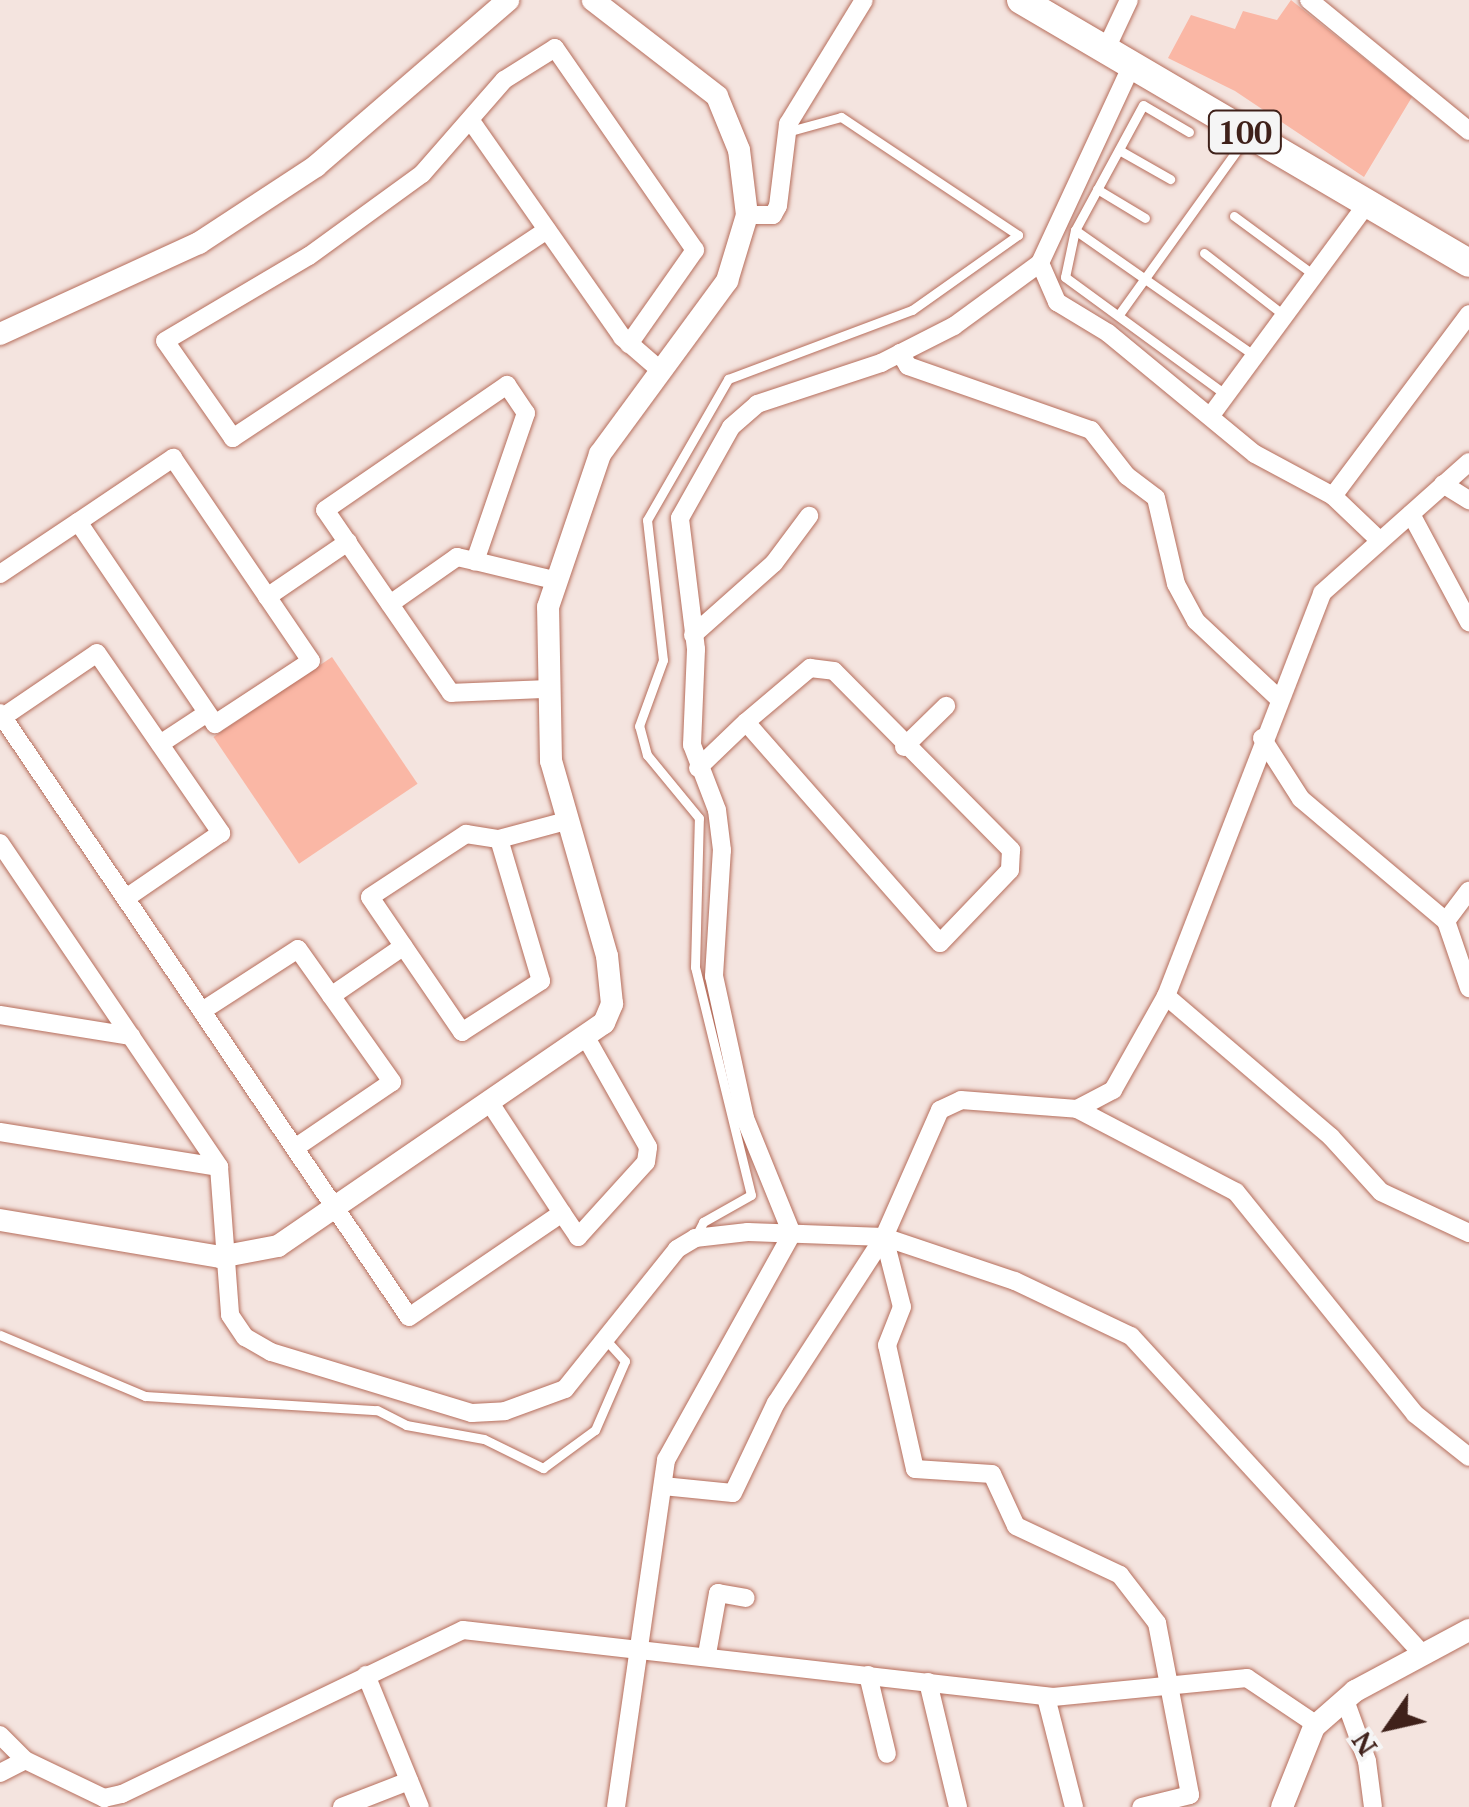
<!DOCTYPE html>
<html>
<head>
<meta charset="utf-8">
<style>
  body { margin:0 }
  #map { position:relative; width:1469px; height:1807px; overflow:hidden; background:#f4e4df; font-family:"PT Serif",serif }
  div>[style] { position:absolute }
  .green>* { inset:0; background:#fab7a5; transform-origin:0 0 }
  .roads { filter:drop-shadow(0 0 2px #b66e5c) drop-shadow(0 0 2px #b66e5c) }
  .service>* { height:9px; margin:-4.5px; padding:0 4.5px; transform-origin:4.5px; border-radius:4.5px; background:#fff }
  .minor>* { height:18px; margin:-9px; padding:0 9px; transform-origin:9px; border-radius:9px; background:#fff }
  .tertiary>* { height:22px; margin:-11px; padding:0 11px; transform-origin:11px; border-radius:11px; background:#fff }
  .primary>* { height:28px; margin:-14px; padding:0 14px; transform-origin:14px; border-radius:14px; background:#fff }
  span { translate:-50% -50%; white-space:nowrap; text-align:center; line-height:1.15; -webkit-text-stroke:8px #f5f5f5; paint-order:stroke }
  .shield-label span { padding:2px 8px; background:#f5f5f5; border:2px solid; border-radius:8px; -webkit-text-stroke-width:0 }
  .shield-label { font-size:32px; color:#3f211a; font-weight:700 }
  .north { position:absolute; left:1339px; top:1677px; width:100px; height:100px; -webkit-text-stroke:8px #f5f5f5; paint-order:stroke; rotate:236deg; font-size:28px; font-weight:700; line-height:40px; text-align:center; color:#3f211a }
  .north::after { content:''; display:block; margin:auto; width:35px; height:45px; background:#3f211a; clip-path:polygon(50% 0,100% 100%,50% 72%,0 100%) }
</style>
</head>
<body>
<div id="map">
  <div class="green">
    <div style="clip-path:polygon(1291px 0,1412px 97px,1364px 177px,1235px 91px,1168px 58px,1191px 15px,1235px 29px,1243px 11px,1277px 20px)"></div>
    <div style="left:332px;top:657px;width:153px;height:143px;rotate:56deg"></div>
  </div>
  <div class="roads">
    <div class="service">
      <div style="left:1189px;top:132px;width:53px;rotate:-149.6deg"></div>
      <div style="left:1143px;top:105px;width:142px;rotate:118.5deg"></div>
      <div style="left:1075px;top:230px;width:48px;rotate:102deg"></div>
      <div style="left:1065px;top:277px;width:200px;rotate:36.2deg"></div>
      <div style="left:1119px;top:150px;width:59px;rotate:29.6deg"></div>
      <div style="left:1097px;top:189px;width:56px;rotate:31.1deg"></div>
      <div style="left:1234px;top:216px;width:99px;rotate:36.4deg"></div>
      <div style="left:1075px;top:230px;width:220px;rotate:35deg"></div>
      <div style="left:1204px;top:253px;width:103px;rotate:37.9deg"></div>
      <div style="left:1120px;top:313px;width:218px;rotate:-54.3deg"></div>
      <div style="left:696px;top:1236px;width:16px;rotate:-63deg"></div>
      <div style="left:703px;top:1222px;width:55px;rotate:-29.4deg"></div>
      <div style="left:751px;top:1195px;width:235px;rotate:-103.8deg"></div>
      <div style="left:695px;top:967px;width:149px;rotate:-88.5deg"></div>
      <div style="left:699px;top:818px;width:82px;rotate:-129.5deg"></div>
      <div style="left:647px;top:755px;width:30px;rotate:-105deg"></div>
      <div style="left:639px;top:726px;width:70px;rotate:-70deg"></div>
      <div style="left:663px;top:660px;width:141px;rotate:-96.5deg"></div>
      <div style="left:647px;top:520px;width:163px;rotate:-60.1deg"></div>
      <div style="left:728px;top:379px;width:197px;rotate:-20.6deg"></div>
      <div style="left:912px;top:310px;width:130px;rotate:-35.3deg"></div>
      <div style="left:1018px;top:235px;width:213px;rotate:-146.3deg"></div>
      <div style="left:841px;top:117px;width:57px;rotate:164.7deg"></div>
      <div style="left:0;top:1335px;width:157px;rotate:22.8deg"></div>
      <div style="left:145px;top:1396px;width:232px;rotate:3.5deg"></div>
      <div style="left:377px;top:1410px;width:33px;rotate:27deg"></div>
      <div style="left:406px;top:1425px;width:79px;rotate:10.2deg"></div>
      <div style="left:484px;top:1439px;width:66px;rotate:26.2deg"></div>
      <div style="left:543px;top:1468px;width:64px;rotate:-36.2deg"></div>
      <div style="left:595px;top:1430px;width:75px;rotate:-66.5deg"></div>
      <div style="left:625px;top:1361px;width:25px;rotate:-132deg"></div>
    </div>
    <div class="minor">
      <div style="left:1309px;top:0;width:207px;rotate:39.3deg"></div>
      <div style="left:1106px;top:49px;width:54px;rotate:-64.9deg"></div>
      <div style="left:471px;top:121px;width:264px;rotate:55deg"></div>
      <div style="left:622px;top:337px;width:50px;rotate:41deg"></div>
      <div style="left:747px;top:215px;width:26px"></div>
      <div style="left:773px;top:215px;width:10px;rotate:-61deg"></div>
      <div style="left:778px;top:206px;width:83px;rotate:-83deg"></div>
      <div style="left:788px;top:124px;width:145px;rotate:-58.5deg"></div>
      <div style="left:547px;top:230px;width:377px;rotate:146.5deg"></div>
      <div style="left:233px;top:438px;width:118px;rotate:-125deg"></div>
      <div style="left:165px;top:341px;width:167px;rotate:-30.6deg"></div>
      <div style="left:309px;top:256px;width:140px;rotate:-36deg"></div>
      <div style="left:422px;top:174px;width:125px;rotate:-48.9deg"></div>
      <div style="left:504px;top:80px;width:60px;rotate:-32.1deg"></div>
      <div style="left:555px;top:48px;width:246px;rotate:55.3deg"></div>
      <div style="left:695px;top:250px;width:115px;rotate:125.1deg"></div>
      <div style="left:1040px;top:263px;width:43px;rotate:66.4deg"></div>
      <div style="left:1057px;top:302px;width:60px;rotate:31.3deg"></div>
      <div style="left:1108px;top:333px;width:190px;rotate:39.5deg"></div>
      <div style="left:1255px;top:454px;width:89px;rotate:28.3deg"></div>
      <div style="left:1333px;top:496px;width:62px;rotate:43.7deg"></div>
      <div style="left:900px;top:353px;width:15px;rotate:58deg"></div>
      <div style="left:908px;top:366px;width:194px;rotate:19.3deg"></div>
      <div style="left:1091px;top:430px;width:58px;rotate:52deg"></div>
      <div style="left:1127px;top:476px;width:36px;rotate:37deg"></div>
      <div style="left:1156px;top:498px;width:88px;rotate:76.9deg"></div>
      <div style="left:1176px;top:584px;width:42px;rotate:61.6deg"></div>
      <div style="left:1196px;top:621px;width:112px;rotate:43.2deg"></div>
      <div style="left:1212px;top:414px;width:261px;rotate:-53.6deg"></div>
      <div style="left:1443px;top:484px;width:31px;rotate:32deg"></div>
      <div style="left:1333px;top:496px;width:227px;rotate:-53.2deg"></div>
      <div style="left:1411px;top:514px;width:123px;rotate:61.8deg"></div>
      <div style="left:0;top:574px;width:94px;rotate:-33.7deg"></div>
      <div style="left:78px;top:522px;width:115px;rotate:-34deg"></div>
      <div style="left:173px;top:458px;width:245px;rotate:55.8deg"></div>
      <div style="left:311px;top:661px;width:115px;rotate:146.7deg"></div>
      <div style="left:215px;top:724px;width:244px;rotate:-124.1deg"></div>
      <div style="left:267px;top:597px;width:98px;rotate:-34.2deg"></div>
      <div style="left:390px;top:604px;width:82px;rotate:-35deg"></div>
      <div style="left:457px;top:557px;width:18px;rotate:13deg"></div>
      <div style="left:693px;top:635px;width:108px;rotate:-41.6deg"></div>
      <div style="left:774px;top:563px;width:59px;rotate:-53.3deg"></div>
      <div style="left:546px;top:689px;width:95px;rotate:177.6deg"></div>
      <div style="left:451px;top:693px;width:222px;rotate:-124.5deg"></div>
      <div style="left:325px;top:510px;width:221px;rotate:-34.5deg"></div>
      <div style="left:507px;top:385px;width:34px;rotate:56deg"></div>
      <div style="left:526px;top:413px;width:157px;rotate:109deg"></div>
      <div style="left:475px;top:561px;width:81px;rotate:13.5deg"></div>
      <div style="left:0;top:713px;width:729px;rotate:55.9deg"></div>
      <div style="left:409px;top:1317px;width:185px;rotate:-34.2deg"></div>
      <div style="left:562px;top:1213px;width:29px;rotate:56deg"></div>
      <div style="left:578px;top:1237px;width:101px;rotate:-47.8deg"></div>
      <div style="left:646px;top:1162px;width:15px;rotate:-82deg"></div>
      <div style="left:648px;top:1147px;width:122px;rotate:-119.5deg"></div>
      <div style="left:0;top:719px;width:117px;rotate:-34.2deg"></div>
      <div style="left:97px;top:653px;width:219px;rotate:55.4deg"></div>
      <div style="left:221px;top:833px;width:115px;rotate:145.6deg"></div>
      <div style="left:1262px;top:738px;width:72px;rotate:57.4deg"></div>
      <div style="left:1301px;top:799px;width:189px;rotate:40.1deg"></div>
      <div style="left:1446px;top:921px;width:71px;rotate:71.1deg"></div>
      <div style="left:160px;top:744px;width:56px;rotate:-33.4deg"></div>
      <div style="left:904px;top:747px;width:59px;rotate:-44.3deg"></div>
      <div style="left:698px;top:768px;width:66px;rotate:-43.8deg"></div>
      <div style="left:746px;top:722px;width:84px;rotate:-40.2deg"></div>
      <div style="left:810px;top:668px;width:24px;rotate:7deg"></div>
      <div style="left:834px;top:671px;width:252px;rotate:45.3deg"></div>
      <div style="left:1011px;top:850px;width:20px;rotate:93deg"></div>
      <div style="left:1010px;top:870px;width:101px;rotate:133.8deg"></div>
      <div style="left:940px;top:943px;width:294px;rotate:-131.3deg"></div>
      <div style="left:499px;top:839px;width:148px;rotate:73.5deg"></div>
      <div style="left:541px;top:981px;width:94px;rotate:147.2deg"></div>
      <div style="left:462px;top:1032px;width:163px;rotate:-124.3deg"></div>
      <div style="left:370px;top:897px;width:115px;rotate:-33.3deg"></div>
      <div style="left:466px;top:834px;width:33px;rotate:9deg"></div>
      <div style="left:499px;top:839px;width:69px;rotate:-15deg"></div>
      <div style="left:0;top:843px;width:391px;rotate:55.9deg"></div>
      <div style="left:219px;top:1167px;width:148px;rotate:85.7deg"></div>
      <div style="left:230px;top:1315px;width:27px;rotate:56deg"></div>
      <div style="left:245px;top:1337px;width:30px;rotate:30deg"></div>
      <div style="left:271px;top:1352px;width:210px;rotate:16.9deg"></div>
      <div style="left:472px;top:1413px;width:33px;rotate:-3deg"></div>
      <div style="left:505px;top:1411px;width:64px;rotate:-20.1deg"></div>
      <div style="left:565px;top:1389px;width:179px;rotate:-51.3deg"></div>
      <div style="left:677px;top:1249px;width:21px;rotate:-31deg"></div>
      <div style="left:695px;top:1238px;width:53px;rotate:-6.5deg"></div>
      <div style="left:748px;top:1232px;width:136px;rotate:2.1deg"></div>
      <div style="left:884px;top:1237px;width:138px;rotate:18.6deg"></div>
      <div style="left:1015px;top:1281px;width:128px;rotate:25.4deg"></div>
      <div style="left:1131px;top:1336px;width:432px;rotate:47.5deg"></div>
      <div style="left:1446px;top:921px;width:38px;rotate:-53deg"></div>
      <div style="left:331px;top:996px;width:88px;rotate:-34.4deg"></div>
      <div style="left:1166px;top:996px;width:217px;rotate:40.5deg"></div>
      <div style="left:1331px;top:1137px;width:74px;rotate:47.7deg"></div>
      <div style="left:1381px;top:1192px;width:97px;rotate:25deg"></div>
      <div style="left:202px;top:1011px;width:114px;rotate:-32.9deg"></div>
      <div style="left:298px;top:949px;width:163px;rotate:54.7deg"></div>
      <div style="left:392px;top:1082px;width:117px;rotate:145.8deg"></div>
      <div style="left:0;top:1015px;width:133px;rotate:9.1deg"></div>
      <div style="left:492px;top:1106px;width:128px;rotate:56.8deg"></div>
      <div style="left:1077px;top:1109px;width:179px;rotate:27.6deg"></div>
      <div style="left:1236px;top:1192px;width:285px;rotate:51.1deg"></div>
      <div style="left:1415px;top:1414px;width:69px;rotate:38.5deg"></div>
      <div style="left:0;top:1132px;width:222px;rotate:9.1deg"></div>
      <div style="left:884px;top:1237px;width:72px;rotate:75.6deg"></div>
      <div style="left:902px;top:1307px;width:41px;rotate:111.5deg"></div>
      <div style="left:887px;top:1345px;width:127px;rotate:77.3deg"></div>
      <div style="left:915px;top:1469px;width:77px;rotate:3.7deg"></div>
      <div style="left:992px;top:1474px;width:57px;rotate:65.2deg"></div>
      <div style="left:1016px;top:1526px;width:115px;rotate:25.2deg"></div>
      <div style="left:1120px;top:1575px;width:61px;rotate:52.4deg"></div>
      <div style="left:1157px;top:1623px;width:175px;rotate:79.1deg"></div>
      <div style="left:1190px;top:1795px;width:50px;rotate:166.2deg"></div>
      <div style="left:663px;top:1486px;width:70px;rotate:5.7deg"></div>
      <div style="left:733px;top:1493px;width:100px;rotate:-64.5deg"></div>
      <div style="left:776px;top:1403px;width:198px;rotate:-57deg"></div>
      <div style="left:884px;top:1237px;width:139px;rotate:-66.2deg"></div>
      <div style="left:940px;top:1110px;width:23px;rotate:-25deg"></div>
      <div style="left:961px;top:1100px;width:116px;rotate:4.4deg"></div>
      <div style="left:1077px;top:1109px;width:41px;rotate:-27.8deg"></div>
      <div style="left:1113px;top:1090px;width:108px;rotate:-60.6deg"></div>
      <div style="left:1166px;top:996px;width:432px;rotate:-68.8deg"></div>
      <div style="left:1322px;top:593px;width:197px;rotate:-41.7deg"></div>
      <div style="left:707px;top:1654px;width:62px;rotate:-79.8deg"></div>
      <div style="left:718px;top:1593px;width:28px;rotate:10deg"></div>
      <div style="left:366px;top:1675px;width:143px;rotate:67.8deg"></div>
      <div style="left:868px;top:1675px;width:81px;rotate:76.5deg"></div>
      <div style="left:928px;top:1682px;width:129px;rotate:76.5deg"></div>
      <div style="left:1046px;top:1697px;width:114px;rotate:75.7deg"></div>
      <div style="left:1345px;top:1700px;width:65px;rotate:70.2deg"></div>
      <div style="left:1367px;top:1761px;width:46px;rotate:82.6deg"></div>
      <div style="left:0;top:1735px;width:35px;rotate:45deg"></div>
      <div style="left:0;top:1773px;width:28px;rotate:-27deg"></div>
      <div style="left:25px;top:1760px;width:88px;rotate:25.7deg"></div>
      <div style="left:104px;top:1798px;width:18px;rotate:-13deg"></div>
      <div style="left:122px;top:1794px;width:378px;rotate:-25.7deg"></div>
      <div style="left:463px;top:1630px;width:594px;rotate:6.48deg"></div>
      <div style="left:1053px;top:1697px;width:195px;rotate:-5.6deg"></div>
      <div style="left:1247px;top:1678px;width:84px;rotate:33.9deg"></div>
      <div style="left:342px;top:1807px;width:72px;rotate:-21.2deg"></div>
      <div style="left:616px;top:1807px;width:351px;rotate:-81.8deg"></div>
      <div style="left:666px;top:1460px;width:259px;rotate:-60.9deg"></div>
      <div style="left:792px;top:1234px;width:125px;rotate:-112.1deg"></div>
      <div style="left:745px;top:1118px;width:145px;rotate:-102.3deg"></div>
      <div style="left:714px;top:976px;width:126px;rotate:-86.4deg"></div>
      <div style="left:722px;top:850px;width:40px;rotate:-97.1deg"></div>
      <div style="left:717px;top:810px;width:70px;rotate:-111deg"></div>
      <div style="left:692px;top:745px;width:96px;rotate:-87.6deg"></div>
      <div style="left:696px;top:649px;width:132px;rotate:-97deg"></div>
      <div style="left:680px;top:518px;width:104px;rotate:-60.7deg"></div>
      <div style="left:731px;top:427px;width:35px;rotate:-41deg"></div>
      <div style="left:757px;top:404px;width:131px;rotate:-18.3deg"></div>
      <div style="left:881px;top:363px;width:82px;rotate:-26.9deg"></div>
      <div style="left:954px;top:326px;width:107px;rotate:-36.2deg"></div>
      <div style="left:1040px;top:263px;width:218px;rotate:-65.1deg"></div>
    </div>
    <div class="tertiary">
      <div style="left:0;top:334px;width:219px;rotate:-24.6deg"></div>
      <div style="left:199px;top:243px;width:140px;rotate:-33.3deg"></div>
      <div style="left:316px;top:166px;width:254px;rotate:-40.8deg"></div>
      <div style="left:0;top:1220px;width:223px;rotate:9.5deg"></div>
      <div style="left:220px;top:1257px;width:59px;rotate:-10.7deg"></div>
      <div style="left:278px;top:1246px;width:395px;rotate:-34.4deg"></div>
      <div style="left:604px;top:1023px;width:21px;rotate:-67deg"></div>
      <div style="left:612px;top:1004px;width:48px;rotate:-95.9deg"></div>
      <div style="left:607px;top:956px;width:203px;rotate:-106deg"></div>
      <div style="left:551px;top:761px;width:154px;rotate:-91.1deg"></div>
      <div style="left:548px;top:607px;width:162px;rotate:-71.2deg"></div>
      <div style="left:600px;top:454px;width:215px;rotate:-53.7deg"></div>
      <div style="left:727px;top:281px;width:69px;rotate:-73.1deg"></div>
      <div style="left:747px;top:215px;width:65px;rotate:-97deg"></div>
      <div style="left:739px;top:150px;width:58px;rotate:-112.2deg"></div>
      <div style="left:717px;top:96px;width:157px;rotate:-142.3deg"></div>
      <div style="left:1282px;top:1807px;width:86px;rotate:-68.2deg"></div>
      <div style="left:1314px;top:1727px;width:55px;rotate:-41.3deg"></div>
      <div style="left:1355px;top:1691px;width:129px;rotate:-28.2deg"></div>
    </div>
    <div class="primary">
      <div style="left:1021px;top:0;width:519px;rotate:30.42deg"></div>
    </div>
  </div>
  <div class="shield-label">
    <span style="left:1245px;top:132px">100</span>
  </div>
  <div class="north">N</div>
</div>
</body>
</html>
